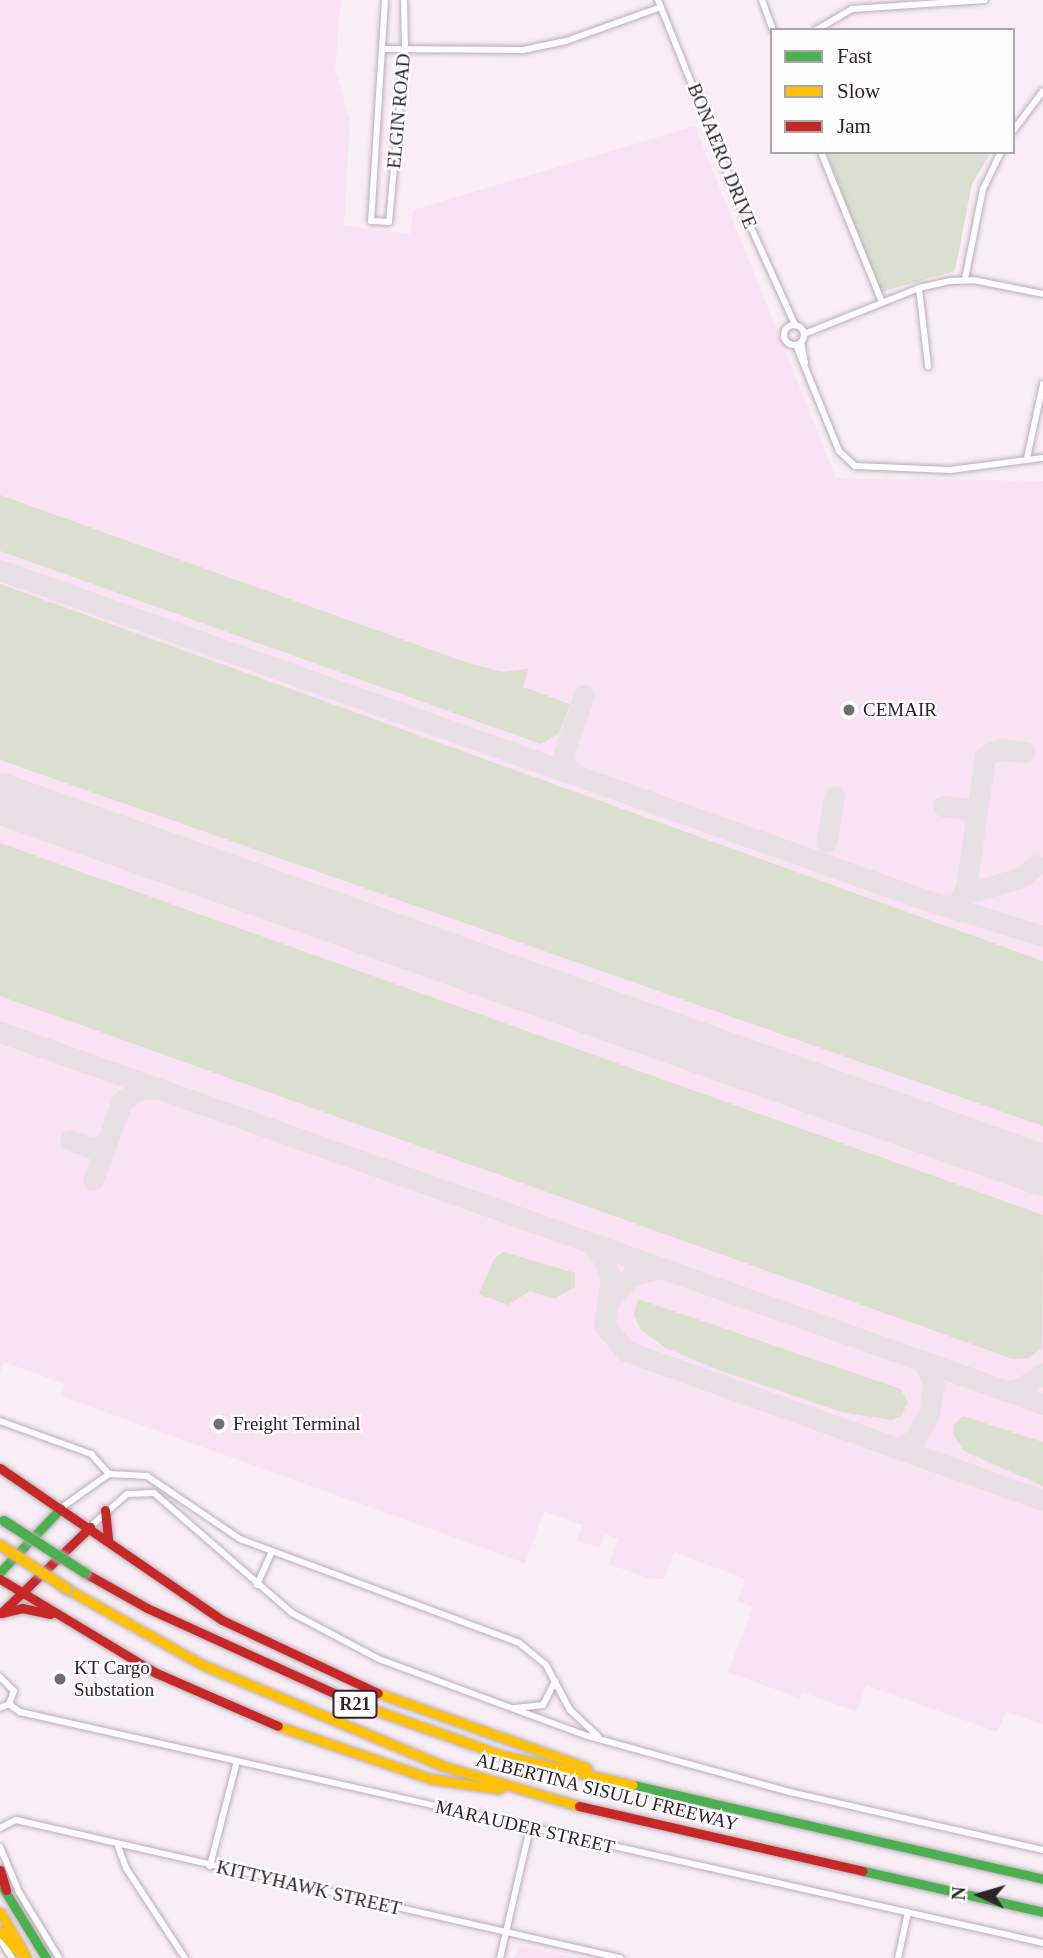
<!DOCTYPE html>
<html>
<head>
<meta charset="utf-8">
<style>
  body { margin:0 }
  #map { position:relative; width:1043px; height:1958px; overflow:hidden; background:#f9edf6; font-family:"Times New Roman",serif }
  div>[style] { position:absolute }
  .built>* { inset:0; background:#f8e2f3 }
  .green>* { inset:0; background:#dbdfcf }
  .taxiway>* { height:21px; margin:-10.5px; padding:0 10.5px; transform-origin:10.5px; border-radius:10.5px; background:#e9e0e6 }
  .runway>* { height:51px; margin:-25.5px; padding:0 25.5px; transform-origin:25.5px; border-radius:25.5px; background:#e9e0e6 }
  .roads { filter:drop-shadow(0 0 2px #b8afb6) drop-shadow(0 0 2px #b8afb6) }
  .street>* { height:6px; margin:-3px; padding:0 3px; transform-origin:3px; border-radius:3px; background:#fefcfe }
  .street>.ring { margin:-3px; padding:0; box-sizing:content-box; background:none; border:6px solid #fefcfe; border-radius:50% }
  .fast>* { height:9px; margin:-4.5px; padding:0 4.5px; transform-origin:4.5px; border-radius:4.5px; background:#4caf50 }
  .slow>* { height:9px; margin:-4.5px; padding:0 4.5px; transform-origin:4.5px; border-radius:4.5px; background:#ffc107 }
  .jam>* { height:9px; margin:-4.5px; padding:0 4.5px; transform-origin:4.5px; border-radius:4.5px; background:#c62828 }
  .bridges { filter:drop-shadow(0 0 2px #b8afb6) drop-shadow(0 0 2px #b8afb6) }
  .fast-bridge>* { height:10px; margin:-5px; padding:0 5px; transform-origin:5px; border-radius:5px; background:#4caf50 }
  .slow-bridge>* { height:10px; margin:-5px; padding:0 5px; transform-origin:5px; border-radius:5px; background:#ffc107 }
  .dots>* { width:19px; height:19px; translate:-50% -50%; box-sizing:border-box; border:4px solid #fdfdfd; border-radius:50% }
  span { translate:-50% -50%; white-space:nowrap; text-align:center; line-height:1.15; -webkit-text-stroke:5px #fdfdfd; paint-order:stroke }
  .shield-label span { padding:2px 5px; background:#fdfdfd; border:2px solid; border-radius:5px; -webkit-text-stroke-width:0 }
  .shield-label { font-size:18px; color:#2d242b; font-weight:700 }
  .street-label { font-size:19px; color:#2d242b }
  .poi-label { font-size:19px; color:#2d242b }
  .left { translate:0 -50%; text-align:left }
  .legend { position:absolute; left:770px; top:28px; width:245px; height:126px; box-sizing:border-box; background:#fdfdfd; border:2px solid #aaa6a9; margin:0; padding:9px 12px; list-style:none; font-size:21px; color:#2d242b }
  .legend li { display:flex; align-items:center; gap:14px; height:35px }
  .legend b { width:35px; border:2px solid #aaa6a9 }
  .north { position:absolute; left:945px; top:1860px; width:70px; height:70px; -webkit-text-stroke:5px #fdfdfd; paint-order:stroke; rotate:274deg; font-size:19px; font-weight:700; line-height:28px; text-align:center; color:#2d242b }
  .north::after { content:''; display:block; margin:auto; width:24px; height:32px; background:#2d242b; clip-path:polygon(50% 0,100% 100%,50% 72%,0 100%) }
</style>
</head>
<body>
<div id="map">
  <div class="built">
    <div style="clip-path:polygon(0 0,341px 0,335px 68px,350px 121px,344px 225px,365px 229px,410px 234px,413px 210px,695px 126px,836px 478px,1043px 481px,1043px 1724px,1006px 1712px,997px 1732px,866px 1685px,857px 1712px,802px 1692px,799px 1698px,728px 1672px,753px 1607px,738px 1601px,745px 1579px,674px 1552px,664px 1579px,650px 1579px,609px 1564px,618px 1539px,605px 1534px,600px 1548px,577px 1540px,582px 1525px,544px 1511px,525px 1563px,61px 1396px,65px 1384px,4px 1362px,0 1372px)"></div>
    <div style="clip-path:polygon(522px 1946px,578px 1958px,513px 1958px)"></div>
  </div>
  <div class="green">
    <div style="clip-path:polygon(826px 152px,991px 152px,972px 184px,955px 271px,881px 292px)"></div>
    <div style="clip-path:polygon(0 495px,468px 663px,502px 672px,528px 669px,523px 687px,570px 704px,559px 733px,541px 744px,0 551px)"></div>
    <div style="clip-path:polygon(0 584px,1043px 961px,1043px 1126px,0 760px)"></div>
    <div style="clip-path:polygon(0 843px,1043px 1215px,1042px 1348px,1029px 1358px,1013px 1359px,0 996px)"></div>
    <div style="clip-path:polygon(503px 1252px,575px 1273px,575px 1287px,554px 1299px,530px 1291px,508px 1305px,479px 1294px,494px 1259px)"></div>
    <div style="clip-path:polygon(638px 1299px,901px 1389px,908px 1403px,901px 1416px,892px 1420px,842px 1412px,716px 1369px,666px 1348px,641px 1330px,634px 1315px)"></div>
    <div style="clip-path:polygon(963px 1416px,1043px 1442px,1043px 1486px,964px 1451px,953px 1434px,954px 1424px)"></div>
  </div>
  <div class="taxiway">
    <div style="left:0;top:570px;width:980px;rotate:19.62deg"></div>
    <div style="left:923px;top:899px;width:126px;rotate:17.1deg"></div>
    <div style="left:574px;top:774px;width:13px;rotate:-135deg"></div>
    <div style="left:565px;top:765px;width:13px;rotate:-94deg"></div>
    <div style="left:564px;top:752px;width:60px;rotate:-70.7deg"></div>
    <div style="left:943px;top:806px;width:27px;rotate:8deg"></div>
    <div style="left:970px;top:810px;width:13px;rotate:67deg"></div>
    <div style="left:826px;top:842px;width:46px;rotate:-79.9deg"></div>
    <div style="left:962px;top:895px;width:63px;rotate:-16.7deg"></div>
    <div style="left:1022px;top:877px;width:18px;rotate:-41deg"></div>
    <div style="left:964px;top:912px;width:11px;rotate:-117deg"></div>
    <div style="left:959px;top:902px;width:17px;rotate:-65deg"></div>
    <div style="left:966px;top:887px;width:132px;rotate:-81.7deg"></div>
    <div style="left:985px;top:756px;width:17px;rotate:-25deg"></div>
    <div style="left:1000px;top:749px;width:25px;rotate:7deg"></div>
    <div style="left:0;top:1032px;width:1107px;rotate:19.63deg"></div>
    <div style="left:70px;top:1140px;width:23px;rotate:20deg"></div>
    <div style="left:92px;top:1148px;width:14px;rotate:-17deg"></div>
    <div style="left:1011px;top:1158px;width:34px;rotate:21deg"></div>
    <div style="left:93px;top:1180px;width:84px;rotate:-69.8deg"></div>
    <div style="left:122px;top:1101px;width:19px;rotate:-35deg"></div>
    <div style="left:138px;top:1090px;width:16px;rotate:-7deg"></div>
    <div style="left:591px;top:1244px;width:18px;rotate:49deg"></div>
    <div style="left:603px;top:1258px;width:23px;rotate:70deg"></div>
    <div style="left:611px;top:1280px;width:46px;rotate:98.8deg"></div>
    <div style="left:604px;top:1325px;width:34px;rotate:50deg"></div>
    <div style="left:626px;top:1351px;width:443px;rotate:19.7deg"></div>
    <div style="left:609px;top:1301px;width:35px;rotate:-49deg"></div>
    <div style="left:632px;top:1275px;width:30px;rotate:-14deg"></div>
    <div style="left:1006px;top:1391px;width:15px;rotate:-11deg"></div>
    <div style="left:1021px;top:1388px;width:27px;rotate:-34deg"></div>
    <div style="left:896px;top:1448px;width:20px;rotate:-24deg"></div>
    <div style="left:914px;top:1440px;width:30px;rotate:-60deg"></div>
    <div style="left:929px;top:1414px;width:30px;rotate:-81deg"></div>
    <div style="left:934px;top:1384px;width:25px;rotate:-116deg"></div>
  </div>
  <div class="runway">
    <div style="left:0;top:798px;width:1107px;rotate:19.63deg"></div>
  </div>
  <div class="roads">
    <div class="street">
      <div style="left:385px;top:0;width:221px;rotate:93.6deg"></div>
      <div style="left:371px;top:221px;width:18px;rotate:3deg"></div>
      <div style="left:389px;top:222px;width:175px;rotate:-84.7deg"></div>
      <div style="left:405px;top:48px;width:48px;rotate:-91.2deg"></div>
      <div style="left:658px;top:0;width:207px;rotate:68.1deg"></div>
      <div style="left:735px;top:192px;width:146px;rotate:65.7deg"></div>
      <div style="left:762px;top:0;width:32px;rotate:70deg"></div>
      <div style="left:816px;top:30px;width:42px;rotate:-30.3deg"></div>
      <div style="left:852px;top:9px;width:133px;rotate:-3.9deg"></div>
      <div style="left:385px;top:49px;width:138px;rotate:0.4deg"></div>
      <div style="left:523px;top:50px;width:44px;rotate:-11.8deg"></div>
      <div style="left:566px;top:41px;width:101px;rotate:-19.7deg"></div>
      <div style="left:1013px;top:131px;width:50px;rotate:-53.1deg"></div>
      <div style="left:821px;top:152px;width:162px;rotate:67.9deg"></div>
      <div style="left:965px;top:279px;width:92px;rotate:-78.7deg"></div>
      <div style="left:983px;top:189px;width:41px;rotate:-64.1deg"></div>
      <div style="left:919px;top:288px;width:79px;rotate:83.4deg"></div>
      <div class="ring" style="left:784px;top:325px;width:14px;height:14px"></div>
      <div style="left:804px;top:334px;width:124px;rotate:-21.8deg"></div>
      <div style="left:919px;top:288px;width:32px;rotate:-13deg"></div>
      <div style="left:950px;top:281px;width:23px;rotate:-2deg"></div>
      <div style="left:973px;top:280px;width:71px;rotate:11.3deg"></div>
      <div style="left:801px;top:342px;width:21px;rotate:79deg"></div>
      <div style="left:796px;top:345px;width:114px;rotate:67.9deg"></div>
      <div style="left:839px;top:451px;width:22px;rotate:43deg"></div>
      <div style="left:855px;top:466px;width:95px;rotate:2.4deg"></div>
      <div style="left:950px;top:470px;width:94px;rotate:-7.4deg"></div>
      <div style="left:1027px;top:458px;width:76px;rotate:-77.8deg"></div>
      <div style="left:0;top:1421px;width:97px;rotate:19.9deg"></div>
      <div style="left:91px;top:1454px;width:27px;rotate:48deg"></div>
      <div style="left:61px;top:1508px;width:59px;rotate:-35.3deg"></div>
      <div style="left:109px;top:1474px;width:38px;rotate:3deg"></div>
      <div style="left:147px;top:1476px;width:112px;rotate:34.1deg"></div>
      <div style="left:240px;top:1539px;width:298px;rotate:20.4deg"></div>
      <div style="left:519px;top:1643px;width:35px;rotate:39deg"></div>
      <div style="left:546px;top:1665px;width:51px;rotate:61.9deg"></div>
      <div style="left:570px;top:1710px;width:38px;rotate:43deg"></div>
      <div style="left:90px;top:1527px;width:50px;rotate:-41.7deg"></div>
      <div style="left:127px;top:1494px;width:27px;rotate:-2deg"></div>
      <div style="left:154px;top:1493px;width:183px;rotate:41deg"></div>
      <div style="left:292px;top:1613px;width:98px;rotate:27.9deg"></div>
      <div style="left:379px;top:1659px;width:219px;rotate:20.3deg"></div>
      <div style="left:584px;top:1735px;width:214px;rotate:15.5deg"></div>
      <div style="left:790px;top:1792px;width:260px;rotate:12.9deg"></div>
      <div style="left:257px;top:1585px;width:35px;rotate:-66deg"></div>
      <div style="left:0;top:1677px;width:20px;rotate:45deg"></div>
      <div style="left:14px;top:1691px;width:14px;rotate:111deg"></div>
      <div style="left:9px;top:1704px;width:10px;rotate:156deg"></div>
      <div style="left:9px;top:1704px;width:14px;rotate:36deg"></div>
      <div style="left:20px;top:1712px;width:1049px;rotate:12.72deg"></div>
      <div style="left:515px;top:1708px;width:28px;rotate:-6deg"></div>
      <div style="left:543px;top:1705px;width:27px;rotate:-63deg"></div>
      <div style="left:0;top:1828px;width:18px;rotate:-27deg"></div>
      <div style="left:16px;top:1820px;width:620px;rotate:12.87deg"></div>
      <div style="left:118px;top:1846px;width:23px;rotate:70deg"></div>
      <div style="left:126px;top:1868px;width:108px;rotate:56.8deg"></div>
      <div style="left:0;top:1847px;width:49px;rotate:67.1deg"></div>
      <div style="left:19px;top:1892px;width:77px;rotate:58.8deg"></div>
      <div style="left:210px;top:1866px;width:108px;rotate:-75.6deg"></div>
      <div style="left:0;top:1939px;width:22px;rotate:58deg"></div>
      <div style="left:500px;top:1958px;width:133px;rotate:-77deg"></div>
      <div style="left:898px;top:1958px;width:47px;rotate:-77.7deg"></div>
    </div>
    <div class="fast">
      <div style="left:0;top:1572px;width:88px;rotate:-46.4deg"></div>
      <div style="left:633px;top:1785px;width:421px;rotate:12.9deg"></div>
      <div style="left:863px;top:1871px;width:185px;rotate:12.8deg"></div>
      <div style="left:0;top:1883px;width:88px;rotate:58.5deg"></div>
    </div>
    <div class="slow">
      <div style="left:67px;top:1589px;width:156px;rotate:29.2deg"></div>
      <div style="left:203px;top:1665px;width:260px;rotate:22.8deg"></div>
      <div style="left:443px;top:1766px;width:142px;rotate:16.4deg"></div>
      <div style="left:378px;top:1693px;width:222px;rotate:19.7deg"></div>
      <div style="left:355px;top:1703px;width:155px;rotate:19.6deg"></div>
      <div style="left:501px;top:1755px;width:135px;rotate:12.8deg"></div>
      <div style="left:278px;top:1726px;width:162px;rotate:19.1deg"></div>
      <div style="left:431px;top:1779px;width:69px;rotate:8.4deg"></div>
      <div style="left:0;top:1912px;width:53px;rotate:59.6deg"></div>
      <div style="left:0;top:1931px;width:28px;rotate:49deg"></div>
    </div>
    <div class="jam">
      <div style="left:0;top:1468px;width:269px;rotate:34.4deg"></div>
      <div style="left:222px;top:1620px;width:172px;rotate:25.1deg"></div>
      <div style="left:105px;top:1510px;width:31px;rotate:84deg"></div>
      <div style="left:85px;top:1573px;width:71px;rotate:29.4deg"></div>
      <div style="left:147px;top:1608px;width:229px;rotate:24.5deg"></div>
      <div style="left:0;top:1579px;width:180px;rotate:31.1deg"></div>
      <div style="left:154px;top:1672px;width:135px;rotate:23.5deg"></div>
      <div style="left:1px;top:1613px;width:124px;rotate:-44deg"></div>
      <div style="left:1px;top:1613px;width:22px;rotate:-13deg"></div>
      <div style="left:22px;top:1608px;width:29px;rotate:12deg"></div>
      <div style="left:579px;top:1806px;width:291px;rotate:12.9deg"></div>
      <div style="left:0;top:1870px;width:21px;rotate:73deg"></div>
    </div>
  </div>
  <div class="bridges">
    <div class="fast-bridge">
      <div style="left:4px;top:1521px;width:96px;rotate:32.7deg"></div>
    </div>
    <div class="slow-bridge">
      <div style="left:0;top:1545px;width:80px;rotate:33.3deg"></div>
    </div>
  </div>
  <div class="dots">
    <div style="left:849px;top:710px;background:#746a72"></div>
    <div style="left:219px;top:1424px;background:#746a72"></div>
    <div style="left:60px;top:1679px;background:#746a72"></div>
  </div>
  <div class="shield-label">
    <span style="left:355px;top:1704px">R21</span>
  </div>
  <div class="street-label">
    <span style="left:399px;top:111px;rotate:-85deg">ELGIN ROAD</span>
    <span style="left:722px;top:156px;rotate:68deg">BONAERO DRIVE</span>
    <span style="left:607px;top:1792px;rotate:14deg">ALBERTINA SISULU FREEWAY</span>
    <span style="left:525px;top:1827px;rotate:13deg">MARAUDER STREET</span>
    <span style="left:309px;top:1888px;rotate:13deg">KITTYHAWK STREET</span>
  </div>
  <div class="poi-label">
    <span class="left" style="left:863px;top:710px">CEMAIR</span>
    <span class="left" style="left:233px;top:1424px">Freight Terminal</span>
    <span class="left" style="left:74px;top:1679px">KT Cargo<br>Substation</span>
  </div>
  <ul class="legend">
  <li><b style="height:9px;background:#4caf50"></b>Fast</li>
  <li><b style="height:9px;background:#ffc107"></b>Slow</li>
  <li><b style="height:9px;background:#c62828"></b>Jam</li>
  </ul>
  <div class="north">N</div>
</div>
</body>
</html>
